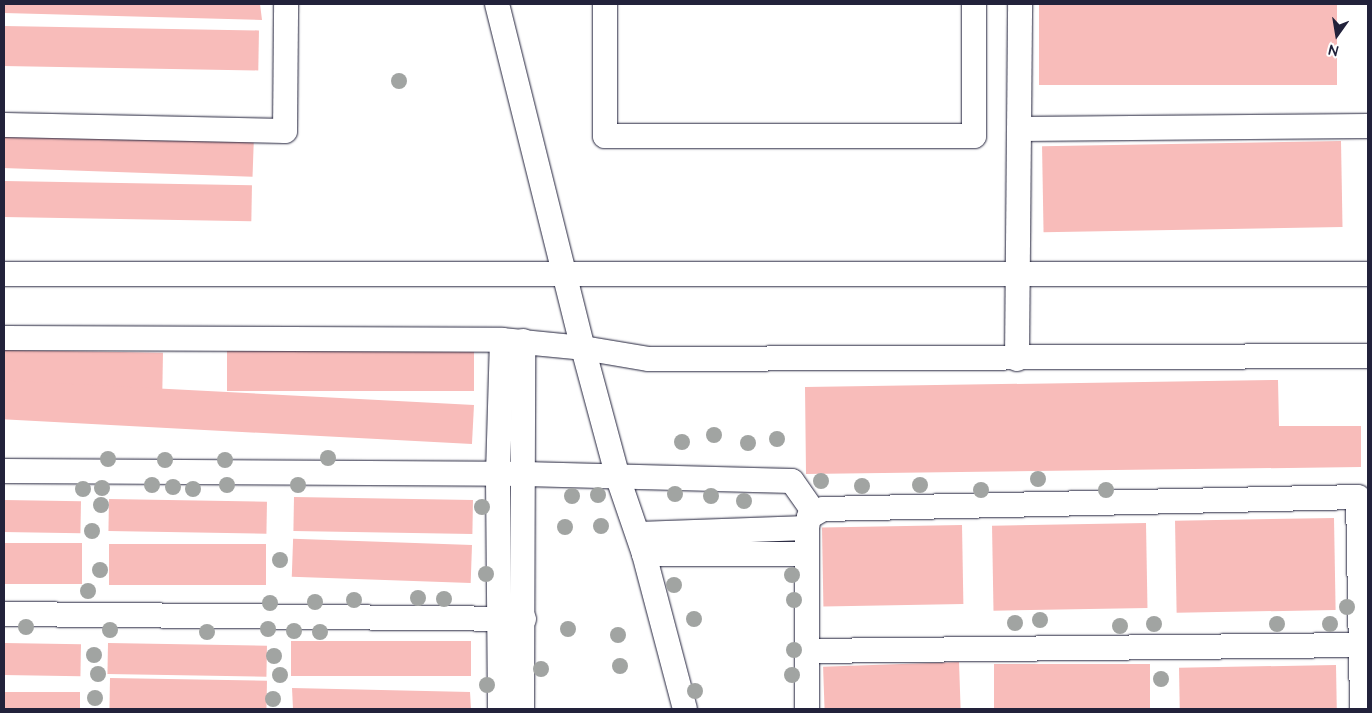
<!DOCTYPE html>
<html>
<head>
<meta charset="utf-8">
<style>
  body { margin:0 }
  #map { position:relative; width:1372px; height:713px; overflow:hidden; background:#fff; font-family:"Architects Daughter",sans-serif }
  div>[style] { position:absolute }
  .building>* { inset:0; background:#f8bcba; transform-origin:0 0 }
  .roads { filter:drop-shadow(0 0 1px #22223b) drop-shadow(0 0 1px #22223b) }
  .minor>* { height:24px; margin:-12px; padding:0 12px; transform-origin:12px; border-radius:12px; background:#fff }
  .trees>* { width:16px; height:16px; margin:-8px; border-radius:50%; background:#a1a4a2 }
  span { translate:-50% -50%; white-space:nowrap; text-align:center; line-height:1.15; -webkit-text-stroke:4px #fff; paint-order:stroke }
  .frame { position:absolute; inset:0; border:5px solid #22223b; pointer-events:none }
  .north { position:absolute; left:1312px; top:10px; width:50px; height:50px; -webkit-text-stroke:4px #fff; paint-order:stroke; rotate:193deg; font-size:14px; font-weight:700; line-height:20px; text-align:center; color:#22223b }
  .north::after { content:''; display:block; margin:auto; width:18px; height:22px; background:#22223b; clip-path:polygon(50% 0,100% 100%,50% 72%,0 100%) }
</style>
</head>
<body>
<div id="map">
  <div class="building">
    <div style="clip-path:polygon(4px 4px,260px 4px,262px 20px,4px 13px)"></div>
    <div style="left:1039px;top:4px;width:298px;height:81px"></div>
    <div style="left:4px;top:26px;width:255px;height:40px;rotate:1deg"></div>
    <div style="left:4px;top:130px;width:250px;height:38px;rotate:2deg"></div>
    <div style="left:1341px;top:141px;width:86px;height:299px;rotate:89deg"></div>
    <div style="left:4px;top:181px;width:248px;height:36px;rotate:1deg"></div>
    <div style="left:227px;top:347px;width:247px;height:44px"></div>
    <div style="left:4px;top:350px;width:159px;height:42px;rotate:1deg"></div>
    <div style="clip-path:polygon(1278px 380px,1279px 426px,1361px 426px,1361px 467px,806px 474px,805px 387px)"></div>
    <div style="left:474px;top:405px;width:39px;height:470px;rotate:93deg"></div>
    <div style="left:294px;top:497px;width:179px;height:34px;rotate:1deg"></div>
    <div style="left:109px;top:499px;width:158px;height:32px;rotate:1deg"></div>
    <div style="left:4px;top:500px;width:77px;height:32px;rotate:1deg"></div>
    <div style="left:1334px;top:518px;width:92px;height:159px;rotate:89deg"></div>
    <div style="left:1146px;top:523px;width:85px;height:154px;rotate:89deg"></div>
    <div style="left:962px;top:525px;width:79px;height:140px;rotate:89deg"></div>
    <div style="left:4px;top:543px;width:78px;height:41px"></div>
    <div style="left:109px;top:544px;width:157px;height:41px"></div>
    <div style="left:472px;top:545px;width:38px;height:179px;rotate:92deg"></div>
    <div style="left:291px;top:641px;width:180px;height:35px"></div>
    <div style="left:4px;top:643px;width:77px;height:32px;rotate:1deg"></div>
    <div style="left:108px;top:643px;width:159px;height:31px;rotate:1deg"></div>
    <div style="left:959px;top:662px;width:47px;height:136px;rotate:88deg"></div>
    <div style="left:1150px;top:664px;width:45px;height:156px;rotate:90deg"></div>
    <div style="left:1336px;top:665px;width:44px;height:157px;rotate:89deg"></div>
    <div style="left:110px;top:678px;width:157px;height:31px;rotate:1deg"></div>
    <div style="clip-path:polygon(292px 688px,470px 692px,471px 709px,293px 709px)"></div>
    <div style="left:4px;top:692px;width:76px;height:17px"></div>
  </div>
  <div class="roads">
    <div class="minor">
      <div style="left:497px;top:4px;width:355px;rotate:76deg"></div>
      <div style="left:583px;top:348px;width:135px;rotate:74.9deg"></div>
      <div style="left:618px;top:478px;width:80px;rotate:71.1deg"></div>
      <div style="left:644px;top:554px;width:160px;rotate:75.2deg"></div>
      <div style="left:605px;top:4px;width:132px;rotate:90deg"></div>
      <div style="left:605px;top:136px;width:369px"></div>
      <div style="left:974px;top:136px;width:132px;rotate:-90deg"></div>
      <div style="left:4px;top:125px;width:281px;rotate:1.2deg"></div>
      <div style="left:285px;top:131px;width:127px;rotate:-89.5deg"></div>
      <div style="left:1021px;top:129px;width:347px;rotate:-0.5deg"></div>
      <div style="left:4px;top:274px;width:1364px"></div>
      <div style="left:4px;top:338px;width:498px;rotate:0.2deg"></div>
      <div style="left:502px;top:340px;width:81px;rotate:5.6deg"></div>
      <div style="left:583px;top:348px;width:67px;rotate:9.5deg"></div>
      <div style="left:649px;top:359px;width:719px;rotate:-0.24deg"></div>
      <div style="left:1017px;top:359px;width:355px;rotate:-89.5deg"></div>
      <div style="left:4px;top:471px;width:520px;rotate:0.33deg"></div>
      <div style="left:524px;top:474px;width:268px;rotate:1.5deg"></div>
      <div style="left:792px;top:481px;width:38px;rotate:55deg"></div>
      <div style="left:807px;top:528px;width:181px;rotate:90deg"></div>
      <div style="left:638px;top:534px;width:169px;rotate:-2deg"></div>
      <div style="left:807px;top:528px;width:11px;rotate:-80deg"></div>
      <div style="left:809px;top:517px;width:16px;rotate:-30deg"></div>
      <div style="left:823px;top:509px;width:535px;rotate:-1.28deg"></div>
      <div style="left:1358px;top:497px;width:212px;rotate:88.9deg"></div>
      <div style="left:644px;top:554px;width:163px"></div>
      <div style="left:4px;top:614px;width:520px;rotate:0.55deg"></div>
      <div style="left:806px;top:651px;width:555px;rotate:-0.62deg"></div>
      <div style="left:500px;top:709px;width:235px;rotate:-90.5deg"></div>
      <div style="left:498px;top:474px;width:134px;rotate:-88.3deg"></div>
      <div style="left:522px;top:709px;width:368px;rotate:-89.8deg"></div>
    </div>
  </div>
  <div class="trees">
    <div style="left:399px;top:81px"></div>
    <div style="left:714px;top:435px"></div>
    <div style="left:777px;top:439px"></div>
    <div style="left:682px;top:442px"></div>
    <div style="left:748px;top:443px"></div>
    <div style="left:328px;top:458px"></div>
    <div style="left:108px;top:459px"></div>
    <div style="left:165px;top:460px"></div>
    <div style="left:225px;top:460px"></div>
    <div style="left:1038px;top:479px"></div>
    <div style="left:821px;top:481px"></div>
    <div style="left:152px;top:485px"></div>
    <div style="left:227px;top:485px"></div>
    <div style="left:298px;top:485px"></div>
    <div style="left:920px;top:485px"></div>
    <div style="left:862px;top:486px"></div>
    <div style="left:173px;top:487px"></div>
    <div style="left:102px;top:488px"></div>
    <div style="left:83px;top:489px"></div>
    <div style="left:193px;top:489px"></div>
    <div style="left:981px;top:490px"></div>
    <div style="left:1106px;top:490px"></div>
    <div style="left:675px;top:494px"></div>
    <div style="left:598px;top:495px"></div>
    <div style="left:572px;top:496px"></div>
    <div style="left:711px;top:496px"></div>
    <div style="left:744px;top:501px"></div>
    <div style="left:101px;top:505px"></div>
    <div style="left:482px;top:507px"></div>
    <div style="left:601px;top:526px"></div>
    <div style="left:565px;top:527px"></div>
    <div style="left:92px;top:531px"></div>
    <div style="left:280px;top:560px"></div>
    <div style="left:100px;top:570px"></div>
    <div style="left:486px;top:574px"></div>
    <div style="left:792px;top:575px"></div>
    <div style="left:674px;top:585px"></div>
    <div style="left:88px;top:591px"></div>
    <div style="left:418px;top:598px"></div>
    <div style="left:444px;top:599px"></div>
    <div style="left:354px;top:600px"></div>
    <div style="left:794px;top:600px"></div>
    <div style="left:315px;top:602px"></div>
    <div style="left:270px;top:603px"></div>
    <div style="left:1347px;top:607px"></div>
    <div style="left:694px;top:619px"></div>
    <div style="left:1040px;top:620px"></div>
    <div style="left:1015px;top:623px"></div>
    <div style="left:1154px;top:624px"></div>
    <div style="left:1277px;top:624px"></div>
    <div style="left:1330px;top:624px"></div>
    <div style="left:1120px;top:626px"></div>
    <div style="left:26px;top:627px"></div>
    <div style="left:268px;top:629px"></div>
    <div style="left:568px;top:629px"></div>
    <div style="left:110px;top:630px"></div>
    <div style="left:294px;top:631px"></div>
    <div style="left:207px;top:632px"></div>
    <div style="left:320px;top:632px"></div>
    <div style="left:618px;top:635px"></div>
    <div style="left:794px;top:650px"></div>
    <div style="left:94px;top:655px"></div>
    <div style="left:274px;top:656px"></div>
    <div style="left:620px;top:666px"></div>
    <div style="left:541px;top:669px"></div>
    <div style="left:98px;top:674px"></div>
    <div style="left:280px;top:675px"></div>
    <div style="left:792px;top:675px"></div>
    <div style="left:1161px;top:679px"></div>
    <div style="left:487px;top:685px"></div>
    <div style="left:695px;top:691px"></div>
    <div style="left:95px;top:698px"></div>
    <div style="left:273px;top:699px"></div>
  </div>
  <div class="frame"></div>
  <div class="north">N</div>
</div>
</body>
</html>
